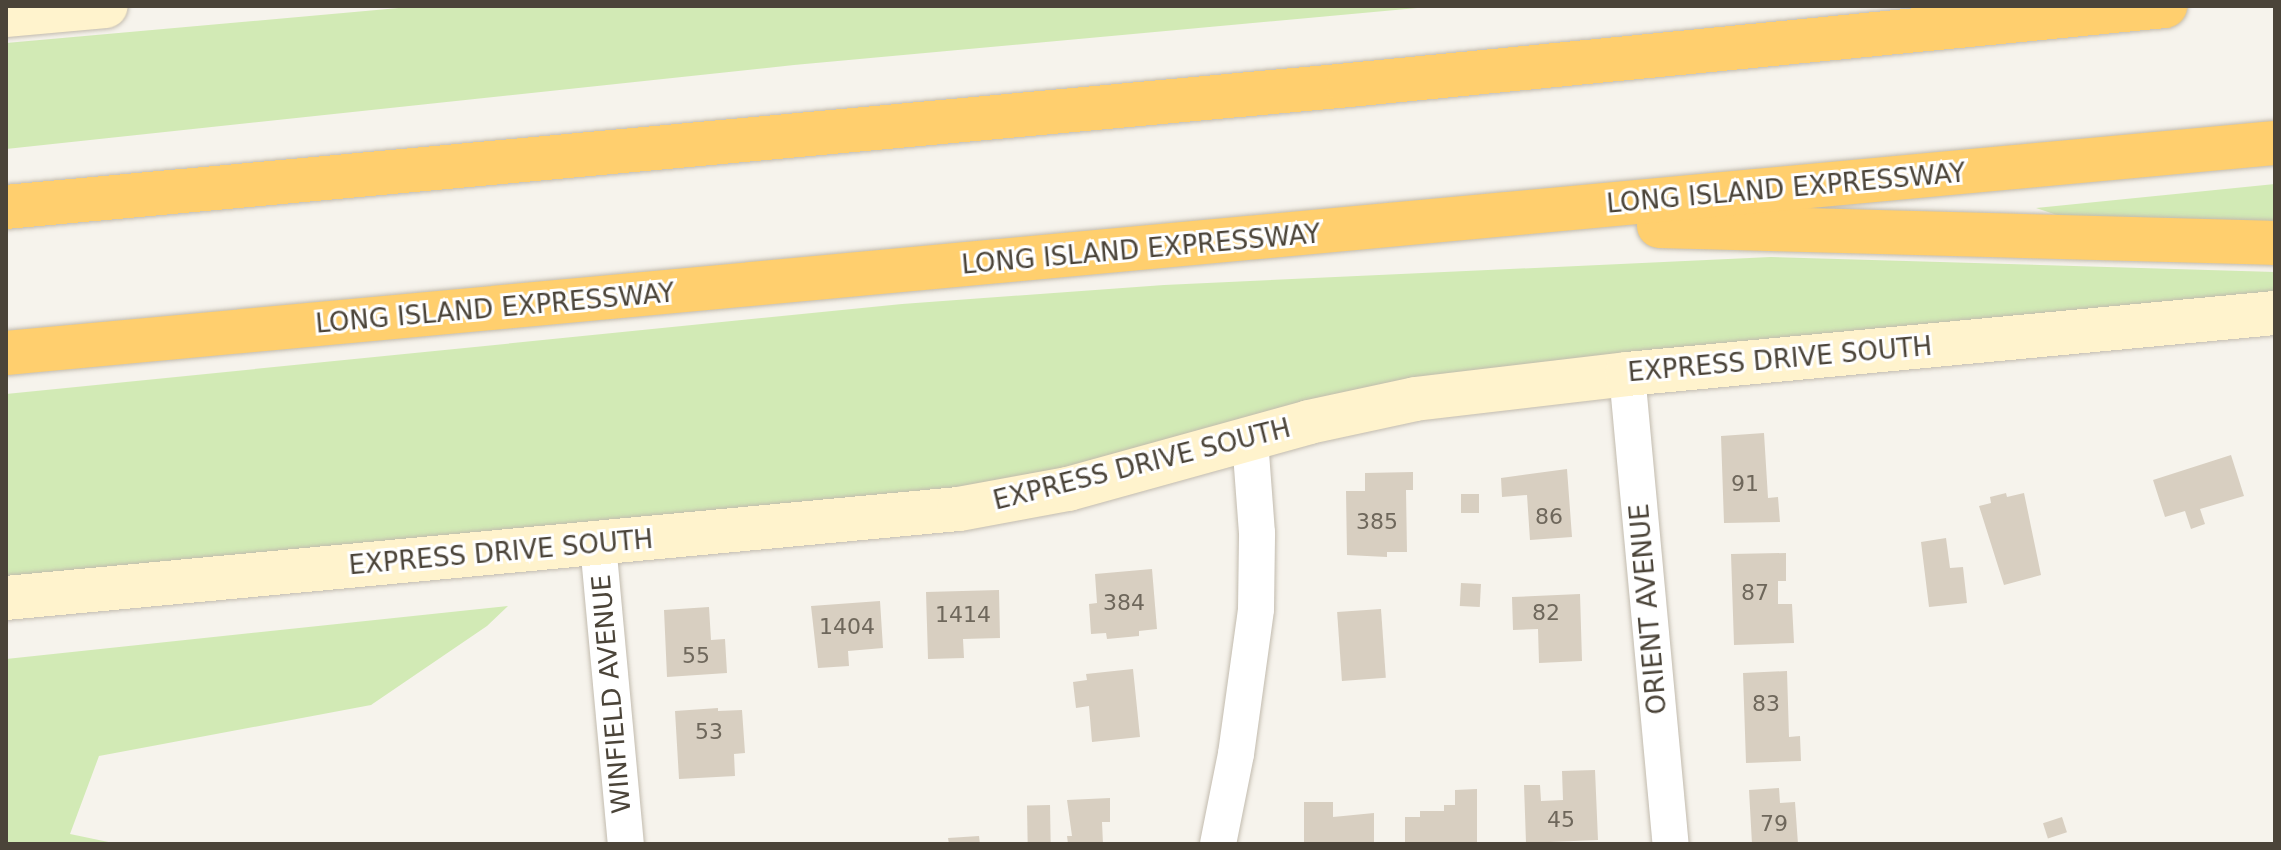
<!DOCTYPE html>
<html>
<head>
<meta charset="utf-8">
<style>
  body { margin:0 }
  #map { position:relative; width:2281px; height:850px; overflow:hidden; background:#f6f3ec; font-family:"DejaVu Sans",sans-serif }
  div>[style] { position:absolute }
  .green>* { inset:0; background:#d2eab5 }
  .building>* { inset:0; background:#d8cfc1; transform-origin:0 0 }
  .roads { filter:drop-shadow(0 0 2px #c2bbae) drop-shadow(0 0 2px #c2bbae) }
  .minor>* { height:36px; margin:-18px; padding:0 18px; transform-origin:18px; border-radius:18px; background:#fff }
  .secondary>* { height:44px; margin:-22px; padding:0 22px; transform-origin:22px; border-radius:22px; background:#fff3cd }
  .motorway>* { height:44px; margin:-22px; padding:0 22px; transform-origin:22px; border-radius:22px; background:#ffcf6e }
  span { translate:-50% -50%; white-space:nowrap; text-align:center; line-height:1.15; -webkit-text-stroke:6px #fff; paint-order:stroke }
  .number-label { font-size:22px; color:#6e675b }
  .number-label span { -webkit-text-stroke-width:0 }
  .street-label { font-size:26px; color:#4b4439 }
  .frame { position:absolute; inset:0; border:8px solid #4b4439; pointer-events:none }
</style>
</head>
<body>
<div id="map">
  <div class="green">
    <div style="clip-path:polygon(421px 6px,1439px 6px,794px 65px,6px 149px,6px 43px)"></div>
    <div style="clip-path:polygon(2275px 184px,2275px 226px,2075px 221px,2036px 208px)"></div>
    <div style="clip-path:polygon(1771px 257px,2275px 272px,2275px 298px,1444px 380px,1094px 470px,961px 492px,6px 581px,6px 394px,902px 304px,1164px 285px)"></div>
    <div style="clip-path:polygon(508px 606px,487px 626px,371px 705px,99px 756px,70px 834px,118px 844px,6px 844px,6px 659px)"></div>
  </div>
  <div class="building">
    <div style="clip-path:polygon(1764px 433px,1768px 498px,1778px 497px,1780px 522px,1724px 523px,1721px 436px)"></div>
    <div style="clip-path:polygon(2231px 455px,2244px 496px,2200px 509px,2205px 524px,2191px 529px,2185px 511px,2165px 517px,2153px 480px)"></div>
    <div style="clip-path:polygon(1567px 469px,1572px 537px,1530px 540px,1527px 495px,1502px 497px,1501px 478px)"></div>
    <div style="clip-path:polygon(1413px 472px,1413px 490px,1406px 490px,1407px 552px,1387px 552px,1387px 557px,1347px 555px,1346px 491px,1365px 491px,1365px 473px)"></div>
    <div style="clip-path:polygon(2006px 493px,2007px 497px,2024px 493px,2041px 575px,2004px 585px,1979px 506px,1991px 503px,1990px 497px)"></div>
    <div style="left:1461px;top:494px;width:18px;height:19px"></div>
    <div style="clip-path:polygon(1946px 538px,1950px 568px,1963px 567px,1967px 603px,1929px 607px,1921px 542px)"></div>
    <div style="clip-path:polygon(1786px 553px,1786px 581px,1778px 581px,1778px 604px,1792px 604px,1794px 643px,1734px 645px,1731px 554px)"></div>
    <div style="clip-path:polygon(1152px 569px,1157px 629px,1139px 631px,1139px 636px,1107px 639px,1106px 633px,1091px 634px,1089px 604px,1097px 603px,1095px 574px)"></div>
    <div style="left:1461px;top:583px;width:20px;height:23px;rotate:3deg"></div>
    <div style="clip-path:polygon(999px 590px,1000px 638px,963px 639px,964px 658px,928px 659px,926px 592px)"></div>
    <div style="clip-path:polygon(1580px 594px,1582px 661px,1539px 663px,1538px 629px,1513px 630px,1512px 597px)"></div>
    <div style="clip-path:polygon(880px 601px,883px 648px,848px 651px,849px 666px,818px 668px,811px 606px)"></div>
    <div style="clip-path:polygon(709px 607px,711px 640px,725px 639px,727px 673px,667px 677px,664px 610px)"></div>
    <div style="left:1381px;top:609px;width:69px;height:44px;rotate:86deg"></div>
    <div style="clip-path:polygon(1133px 669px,1140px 737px,1092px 742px,1089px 706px,1076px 708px,1073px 682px,1087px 680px,1086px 674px)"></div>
    <div style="clip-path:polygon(1787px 671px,1789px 737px,1800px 736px,1801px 761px,1746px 763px,1743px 673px)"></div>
    <div style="clip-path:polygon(718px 708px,718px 711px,742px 710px,745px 753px,734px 754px,735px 776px,679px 779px,675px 711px)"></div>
    <div style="clip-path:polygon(1595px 770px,1598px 840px,1526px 843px,1524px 785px,1540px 785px,1541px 801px,1563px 800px,1562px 771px)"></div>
    <div style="clip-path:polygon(1779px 788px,1780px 803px,1795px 802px,1798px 844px,1752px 844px,1749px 790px)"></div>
    <div style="clip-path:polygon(1477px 789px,1477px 844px,1405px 844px,1405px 817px,1420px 817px,1420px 811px,1444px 811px,1444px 805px,1455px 805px,1455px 790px)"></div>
    <div style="clip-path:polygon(1110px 798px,1110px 822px,1102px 822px,1103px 844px,1068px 844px,1067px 836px,1072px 836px,1067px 800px)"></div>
    <div style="clip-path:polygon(1304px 802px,1333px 802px,1333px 817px,1374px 813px,1374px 844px,1304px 844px)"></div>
    <div style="left:1050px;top:805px;width:39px;height:23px;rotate:89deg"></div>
    <div style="left:2062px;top:817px;width:16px;height:20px;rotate:72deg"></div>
    <div style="clip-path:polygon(979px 836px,980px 844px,949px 844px,948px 838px)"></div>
  </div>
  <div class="roads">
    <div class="minor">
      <div style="left:1627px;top:374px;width:472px;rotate:84.7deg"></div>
      <div style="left:598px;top:544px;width:301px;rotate:84.7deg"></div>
      <div style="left:1218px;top:844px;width:92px;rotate:-78.7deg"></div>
      <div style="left:1236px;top:754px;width:146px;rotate:-82.1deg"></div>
      <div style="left:1256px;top:609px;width:76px;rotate:-89.2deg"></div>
      <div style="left:1257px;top:533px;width:93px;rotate:-94.3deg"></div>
    </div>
    <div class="secondary">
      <div style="left:6px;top:15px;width:100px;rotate:-5.1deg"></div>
      <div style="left:6px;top:598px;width:957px;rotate:-5.34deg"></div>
      <div style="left:959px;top:509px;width:111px;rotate:-10.4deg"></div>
      <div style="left:1068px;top:489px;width:250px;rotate:-15.5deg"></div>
      <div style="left:1309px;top:422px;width:108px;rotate:-12.2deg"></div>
      <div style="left:1415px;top:399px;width:213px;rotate:-6.7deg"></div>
      <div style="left:1627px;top:374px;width:651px;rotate:-5.38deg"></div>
    </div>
    <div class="motorway">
      <div style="left:6px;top:207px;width:1349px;rotate:-5.19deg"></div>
      <div style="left:1349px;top:85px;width:820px;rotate:-5.53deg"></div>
      <div style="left:1659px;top:226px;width:616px;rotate:1.58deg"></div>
      <div style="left:6px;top:353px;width:2279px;rotate:-5.29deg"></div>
    </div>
  </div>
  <div class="number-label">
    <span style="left:1745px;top:484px">91</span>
    <span style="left:1549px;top:517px">86</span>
    <span style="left:1377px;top:522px">385</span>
    <span style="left:1755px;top:593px">87</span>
    <span style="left:1124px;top:603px">384</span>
    <span style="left:1546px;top:613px">82</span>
    <span style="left:963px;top:615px">1414</span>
    <span style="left:847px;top:627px">1404</span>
    <span style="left:696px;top:656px">55</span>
    <span style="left:1766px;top:704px">83</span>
    <span style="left:709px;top:732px">53</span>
    <span style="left:1561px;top:820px">45</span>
    <span style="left:1774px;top:824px">79</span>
  </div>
  <div class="street-label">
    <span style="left:1786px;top:189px;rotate:-5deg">LONG ISLAND EXPRESSWAY</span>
    <span style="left:1141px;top:250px;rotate:-5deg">LONG ISLAND EXPRESSWAY</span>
    <span style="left:495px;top:309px;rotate:-5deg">LONG ISLAND EXPRESSWAY</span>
    <span style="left:1780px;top:360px;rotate:-5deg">EXPRESS DRIVE SOUTH</span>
    <span style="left:1142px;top:465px;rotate:-14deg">EXPRESS DRIVE SOUTH</span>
    <span style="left:501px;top:553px;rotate:-5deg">EXPRESS DRIVE SOUTH</span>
    <span style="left:1649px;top:609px;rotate:-95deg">ORIENT AVENUE</span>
    <span style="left:612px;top:694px;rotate:-95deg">WINFIELD AVENUE</span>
  </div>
  <div class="frame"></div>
</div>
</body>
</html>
